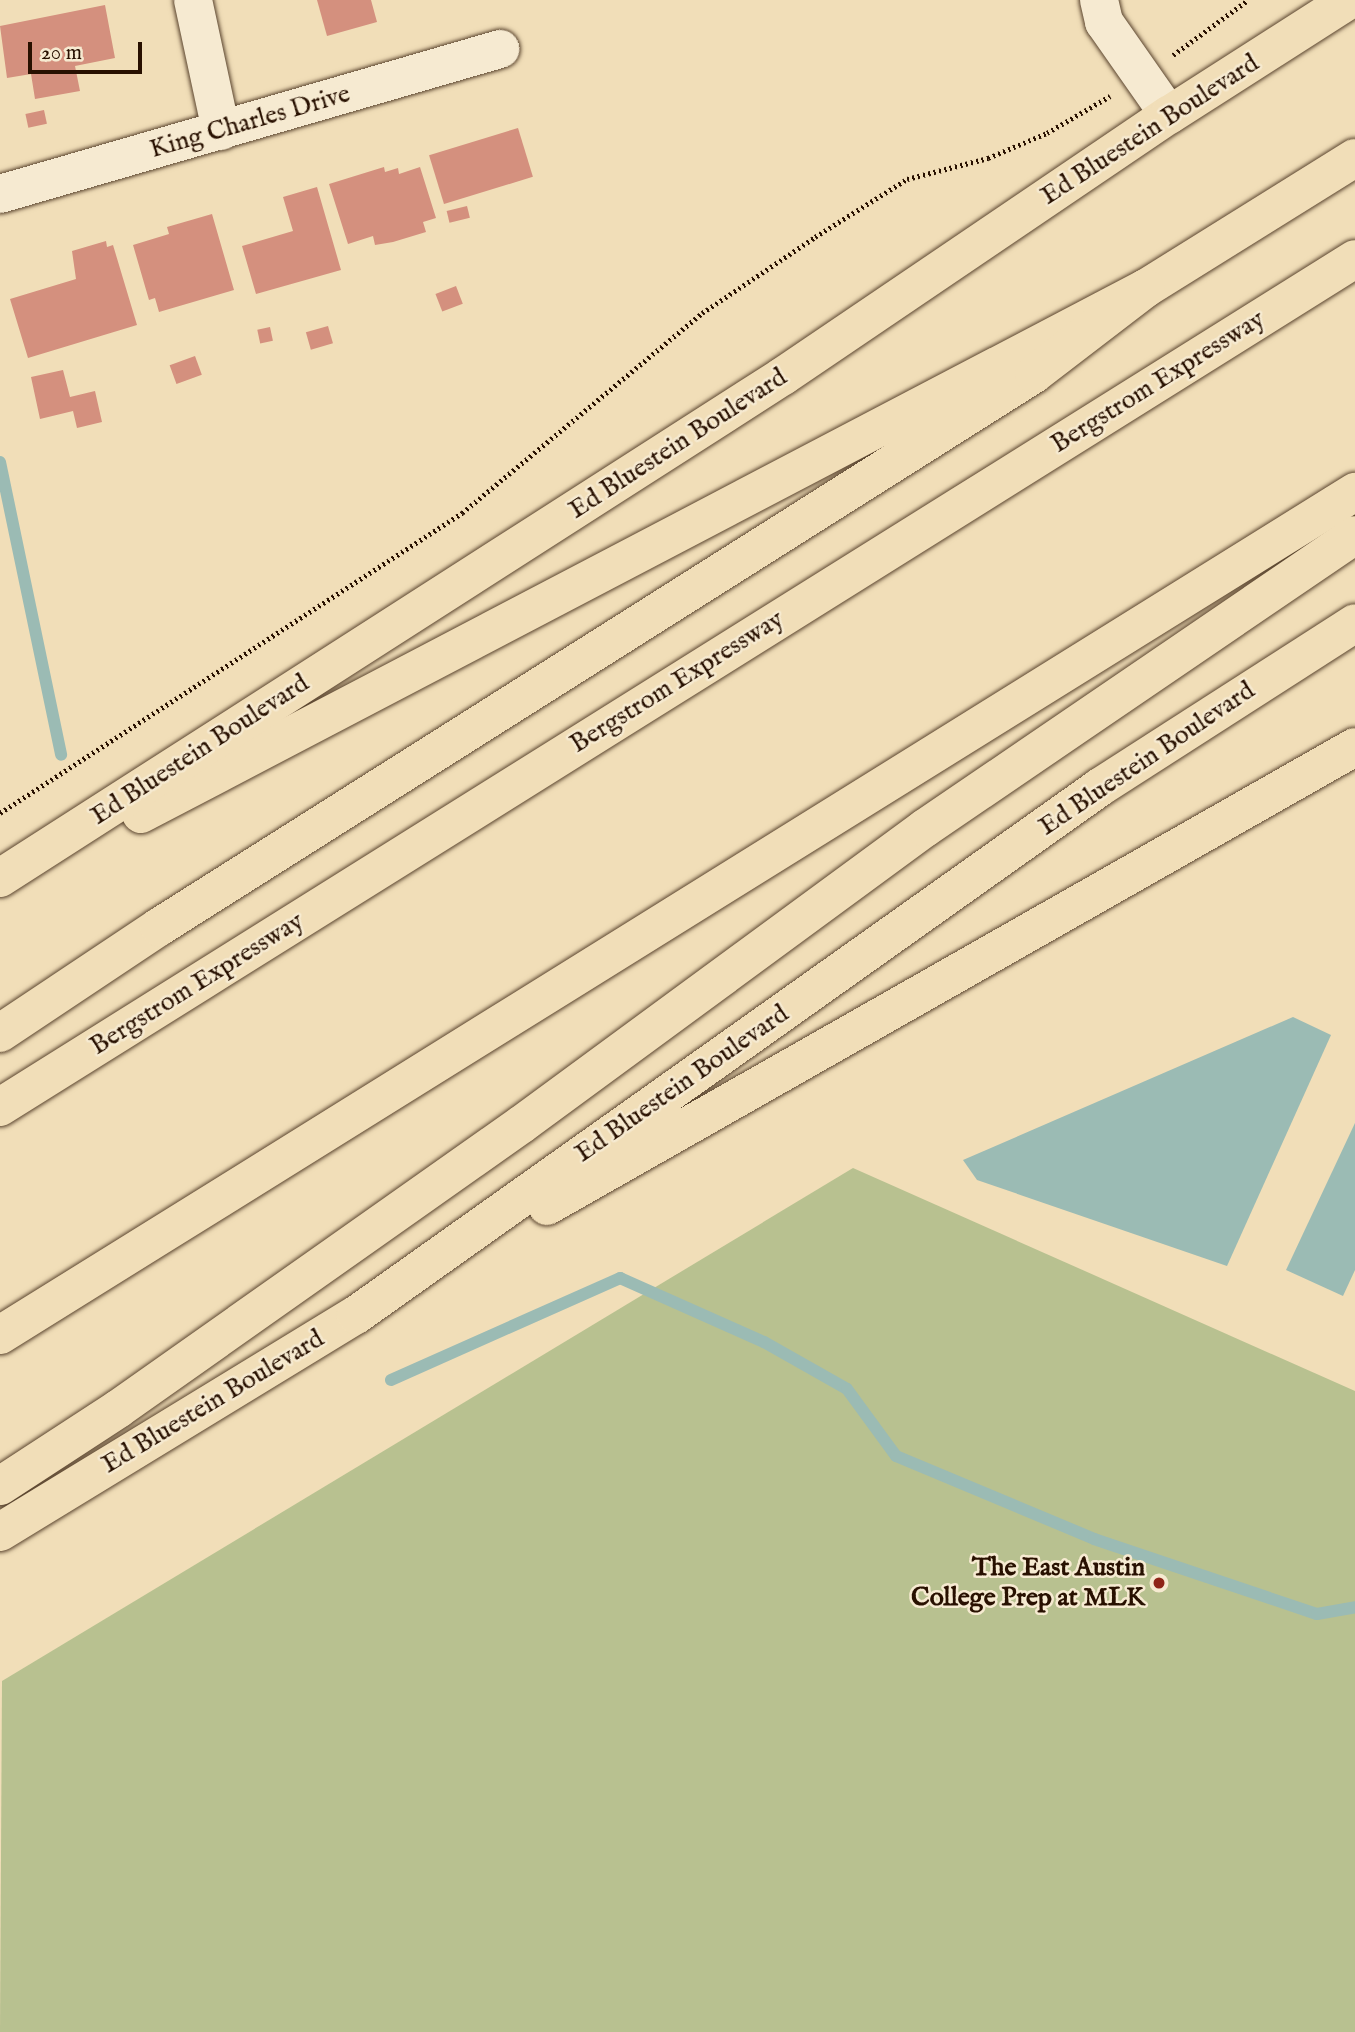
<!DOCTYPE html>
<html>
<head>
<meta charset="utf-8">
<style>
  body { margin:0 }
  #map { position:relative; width:1355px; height:2032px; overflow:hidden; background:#f1deb8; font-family:"IM FELL English",serif }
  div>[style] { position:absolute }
  .green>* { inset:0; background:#b8c190 }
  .water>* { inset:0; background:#9bbbb4 }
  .stream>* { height:12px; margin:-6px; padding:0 6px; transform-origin:6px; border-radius:6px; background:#9bbbb4 }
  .building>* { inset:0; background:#d4907e; transform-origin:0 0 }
  .path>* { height:4.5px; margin-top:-2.25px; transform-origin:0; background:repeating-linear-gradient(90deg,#281000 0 2px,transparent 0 5.5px) }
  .roads { filter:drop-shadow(0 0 2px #5a442e) drop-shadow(0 0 2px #5a442e) }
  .minor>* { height:38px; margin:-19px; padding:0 19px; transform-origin:19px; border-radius:19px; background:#f6ead1 }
  .major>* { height:38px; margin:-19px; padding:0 19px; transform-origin:19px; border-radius:19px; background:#f1deb8 }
  .highway>* { height:38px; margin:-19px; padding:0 19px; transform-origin:19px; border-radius:19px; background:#f1deb8 }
  .dots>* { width:19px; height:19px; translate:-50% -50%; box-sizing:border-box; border:4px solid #f6ead1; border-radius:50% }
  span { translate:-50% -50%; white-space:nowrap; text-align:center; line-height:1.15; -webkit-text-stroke:5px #f6ead1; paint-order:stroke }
  .street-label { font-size:26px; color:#281000 }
  .poi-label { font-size:26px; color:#281000; font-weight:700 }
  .right { translate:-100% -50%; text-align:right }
  .scale { position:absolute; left:28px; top:42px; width:114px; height:32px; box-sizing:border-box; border:4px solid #281000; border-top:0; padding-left:9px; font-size:21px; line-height:24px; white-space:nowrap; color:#281000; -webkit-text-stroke:5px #f6ead1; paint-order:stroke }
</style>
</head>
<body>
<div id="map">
  <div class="green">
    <div style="clip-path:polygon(853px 1168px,1355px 1391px,1355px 2032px,0 2032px,2px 1681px)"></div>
  </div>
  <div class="water">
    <div style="clip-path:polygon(1293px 1017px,1331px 1035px,1227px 1266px,977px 1180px,963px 1160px)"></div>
    <div style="clip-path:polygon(1355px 1123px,1355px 1270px,1343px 1296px,1286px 1270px)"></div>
  </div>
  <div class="stream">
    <div style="left:0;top:462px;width:299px;rotate:78.2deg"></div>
    <div style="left:391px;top:1380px;width:251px;rotate:-24deg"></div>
    <div style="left:620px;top:1278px;width:158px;rotate:24deg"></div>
    <div style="left:764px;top:1342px;width:95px;rotate:29.5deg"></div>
    <div style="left:847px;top:1389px;width:83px;rotate:53.8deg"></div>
    <div style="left:896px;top:1456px;width:215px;rotate:22.7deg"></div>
    <div style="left:1094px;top:1539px;width:235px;rotate:18.6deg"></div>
    <div style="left:1317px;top:1614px;width:39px;rotate:-10deg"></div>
  </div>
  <div class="building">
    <div style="clip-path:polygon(317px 0,371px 0,377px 22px,327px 36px)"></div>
    <div style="clip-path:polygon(105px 5px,115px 58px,75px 66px,80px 91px,35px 99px,31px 74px,7px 78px,0 26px)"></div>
    <div style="left:44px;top:110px;width:14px;height:19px;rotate:78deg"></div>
    <div style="left:518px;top:128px;width:51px;height:93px;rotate:73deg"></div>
    <div style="clip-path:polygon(384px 167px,385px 172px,398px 168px,399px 174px,420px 167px,436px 218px,423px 222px,426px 232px,393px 242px,375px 245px,373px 236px,348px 244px,329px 184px)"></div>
    <div style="clip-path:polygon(317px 187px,341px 270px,256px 294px,242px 246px,293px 231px,283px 197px)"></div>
    <div style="left:467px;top:206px;width:12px;height:21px;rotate:76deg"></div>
    <div style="clip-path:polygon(212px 214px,234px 290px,159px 312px,155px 298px,149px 300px,133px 245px,169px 234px,167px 227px)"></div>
    <div style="clip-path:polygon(106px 241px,107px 247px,113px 245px,137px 325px,28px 358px,10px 299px,76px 279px,72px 251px)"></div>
    <div style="left:456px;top:286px;width:19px;height:22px;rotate:69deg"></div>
    <div style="left:328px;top:326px;width:18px;height:23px;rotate:74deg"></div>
    <div style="left:270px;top:327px;width:14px;height:13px;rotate:78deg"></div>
    <div style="left:195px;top:356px;width:20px;height:27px;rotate:70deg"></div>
    <div style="clip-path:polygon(63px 370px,70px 397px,95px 391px,102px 422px,77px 428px,73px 411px,40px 419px,31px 377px)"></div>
  </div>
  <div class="path">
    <div style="left:1173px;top:55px;width:93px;rotate:-36.3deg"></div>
    <div style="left:0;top:813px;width:551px;rotate:-33deg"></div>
    <div style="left:462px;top:513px;width:312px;rotate:-39.8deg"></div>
    <div style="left:702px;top:313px;width:136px;rotate:-33.9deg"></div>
    <div style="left:815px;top:237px;width:109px;rotate:-32.2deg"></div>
    <div style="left:907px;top:179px;width:84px;rotate:-14.5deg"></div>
    <div style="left:988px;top:158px;width:64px;rotate:-23deg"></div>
    <div style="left:1047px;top:133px;width:73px;rotate:-30.4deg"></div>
  </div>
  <div class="roads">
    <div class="minor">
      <div style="left:193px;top:0;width:134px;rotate:77.9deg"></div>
      <div style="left:1099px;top:0;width:23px;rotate:77deg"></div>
      <div style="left:1104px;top:22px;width:113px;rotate:55deg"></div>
      <div style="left:0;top:194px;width:521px;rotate:-16.17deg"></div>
    </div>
    <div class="major">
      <div style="left:141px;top:814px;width:1134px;rotate:-27.63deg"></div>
      <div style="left:1146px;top:288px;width:246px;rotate:-31.9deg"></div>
      <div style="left:0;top:878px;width:930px;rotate:-32.66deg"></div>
      <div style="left:783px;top:376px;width:466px;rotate:-34.1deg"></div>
      <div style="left:1169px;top:115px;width:214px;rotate:-32.6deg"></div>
      <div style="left:547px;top:1206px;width:929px;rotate:-29.6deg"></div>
      <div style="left:0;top:1532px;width:417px;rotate:-31.4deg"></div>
      <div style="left:356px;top:1315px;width:912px;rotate:-35.36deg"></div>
      <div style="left:1100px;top:787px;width:303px;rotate:-32.7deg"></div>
    </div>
    <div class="highway">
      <div style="left:0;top:1033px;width:191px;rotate:-33.7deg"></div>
      <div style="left:159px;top:927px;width:1035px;rotate:-32.29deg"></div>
      <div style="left:1034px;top:374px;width:141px;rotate:-37.5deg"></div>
      <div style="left:0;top:1107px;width:1598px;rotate:-32.04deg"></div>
      <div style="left:0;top:1335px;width:1596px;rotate:-31.89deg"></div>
      <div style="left:0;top:1486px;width:141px;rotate:-33.1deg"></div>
      <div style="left:118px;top:1409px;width:494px;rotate:-35.2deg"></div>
      <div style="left:522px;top:1124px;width:500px;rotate:-36.3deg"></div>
      <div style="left:925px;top:828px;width:520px;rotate:-34.27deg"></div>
    </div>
  </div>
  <div class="dots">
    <div style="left:1159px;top:1583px;background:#8f2418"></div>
  </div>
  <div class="street-label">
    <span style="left:250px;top:122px;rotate:-16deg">King Charles Drive</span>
    <span style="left:1150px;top:130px;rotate:-33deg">Ed Bluestein Boulevard</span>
    <span style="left:1158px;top:382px;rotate:-32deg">Bergstrom Expressway</span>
    <span style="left:678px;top:444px;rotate:-33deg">Ed Bluestein Boulevard</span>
    <span style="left:677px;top:682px;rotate:-32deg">Bergstrom Expressway</span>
    <span style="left:200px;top:750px;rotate:-33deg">Ed Bluestein Boulevard</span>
    <span style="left:1147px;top:759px;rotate:-34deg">Ed Bluestein Boulevard</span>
    <span style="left:197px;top:984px;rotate:-32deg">Bergstrom Expressway</span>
    <span style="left:682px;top:1084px;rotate:-35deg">Ed Bluestein Boulevard</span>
    <span style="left:213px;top:1402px;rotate:-31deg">Ed Bluestein Boulevard</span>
  </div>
  <div class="poi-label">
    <span class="right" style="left:1145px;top:1583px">The East Austin<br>College Prep at MLK</span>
  </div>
  <div class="scale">20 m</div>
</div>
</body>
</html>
